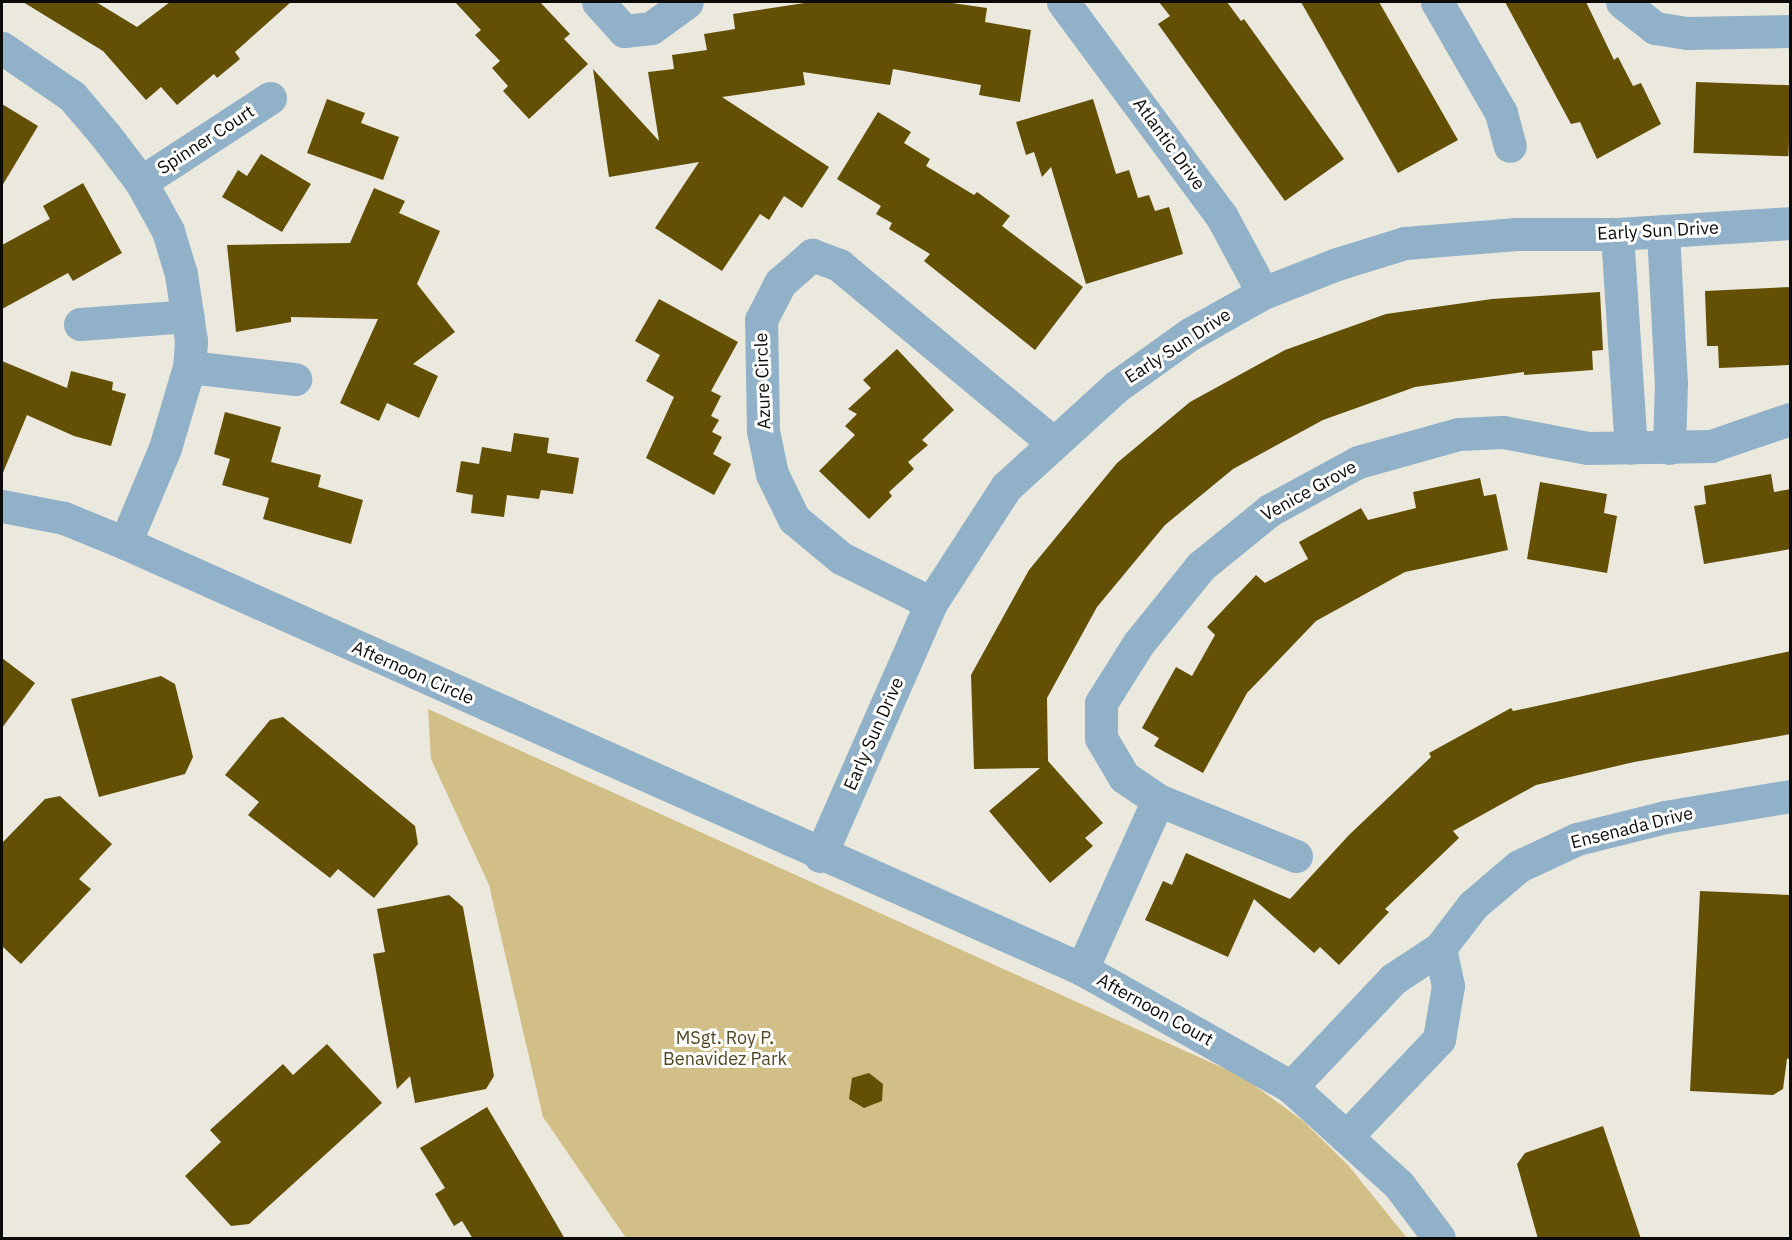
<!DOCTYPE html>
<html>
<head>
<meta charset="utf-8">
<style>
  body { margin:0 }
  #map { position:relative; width:1792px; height:1240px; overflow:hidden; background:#ebe8de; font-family:"IBM Plex Sans",sans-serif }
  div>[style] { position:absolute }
  .green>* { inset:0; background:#d2bf88 }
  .building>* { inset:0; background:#645004; transform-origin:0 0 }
  .street>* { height:33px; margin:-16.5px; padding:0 16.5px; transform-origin:16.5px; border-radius:16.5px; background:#90b1c8 }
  span { translate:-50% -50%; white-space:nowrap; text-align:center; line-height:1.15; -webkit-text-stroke:6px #fff; paint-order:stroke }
  .street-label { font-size:18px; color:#0c0b08 }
  .park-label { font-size:18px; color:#524621 }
  .frame { position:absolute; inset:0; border:3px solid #0c0b08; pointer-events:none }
</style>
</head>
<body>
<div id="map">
  <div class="green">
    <div style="clip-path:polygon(428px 709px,1243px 1077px,1303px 1121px,1348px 1165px,1407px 1238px,626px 1238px,543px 1117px,489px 885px,431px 759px)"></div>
  </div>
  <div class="building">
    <div style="clip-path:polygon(23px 2px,96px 2px,137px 27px,170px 2px,291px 2px,235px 52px,240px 59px,217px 78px,214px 74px,177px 105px,161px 87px,146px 100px,103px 51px)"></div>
    <div style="clip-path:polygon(455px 2px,540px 2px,570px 34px,564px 39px,588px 64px,529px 119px,503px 91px,508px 86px,492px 68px,500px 61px,475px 35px,481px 30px)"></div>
    <div style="clip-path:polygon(811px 2px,945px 2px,987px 8px,985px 22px,1031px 30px,1020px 102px,979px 95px,981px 85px,893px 69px,890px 85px,803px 72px,805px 85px,722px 97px,829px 167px,802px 208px,784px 196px,769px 220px,760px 214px,722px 271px,655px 228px,699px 162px,609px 177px,593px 69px,659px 141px,648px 72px,674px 69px,672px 55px,707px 50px,704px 34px,735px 29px,733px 14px)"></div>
    <div style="clip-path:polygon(1159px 2px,1227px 2px,1241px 21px,1244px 19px,1344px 159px,1285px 201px,1158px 24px,1170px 16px)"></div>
    <div style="clip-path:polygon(1301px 2px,1379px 2px,1458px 140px,1398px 173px)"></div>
    <div style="clip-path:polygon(1505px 2px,1586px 2px,1614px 60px,1618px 57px,1633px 86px,1641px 83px,1661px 124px,1597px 159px,1580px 122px,1571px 124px)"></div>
    <div style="left:1696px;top:82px;width:95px;height:71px;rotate:2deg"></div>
    <div style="clip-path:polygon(327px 99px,365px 113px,361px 123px,399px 137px,383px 180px,307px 153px)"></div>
    <div style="clip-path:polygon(1093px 99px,1116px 174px,1129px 170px,1138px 198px,1149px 195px,1155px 211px,1169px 207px,1183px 254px,1086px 284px,1051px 167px,1042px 177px,1034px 152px,1026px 155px,1016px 122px)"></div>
    <div style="clip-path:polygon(2px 104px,38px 126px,2px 186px)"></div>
    <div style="clip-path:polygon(878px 112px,911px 132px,904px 143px,930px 159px,926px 166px,974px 195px,977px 192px,1010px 216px,1002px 226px,1083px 287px,1035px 350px,924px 261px,930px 254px,889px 229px,892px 223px,876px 214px,881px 206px,837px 179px)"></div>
    <div style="clip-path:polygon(261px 154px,311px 184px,282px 232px,222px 197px,238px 170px,247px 176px)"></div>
    <div style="clip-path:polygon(83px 183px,122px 253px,73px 281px,68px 273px,2px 309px,2px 245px,50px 219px,43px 206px)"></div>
    <div style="clip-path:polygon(374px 188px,405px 201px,399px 213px,440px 231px,417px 284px,455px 332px,413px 364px,438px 376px,419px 418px,387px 403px,379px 421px,340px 403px,378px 319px,291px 317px,291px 322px,236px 332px,227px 245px,350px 243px)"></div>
    <div style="clip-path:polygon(1791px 287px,1789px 365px,1719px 368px,1718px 346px,1707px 346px,1705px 291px)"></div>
    <div style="clip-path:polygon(1600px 292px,1603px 350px,1592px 351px,1593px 370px,1524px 375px,1524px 372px,1415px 387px,1323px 420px,1233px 469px,1165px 525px,1097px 607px,1047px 698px,1048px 761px,1103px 823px,1085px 838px,1093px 846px,1050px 883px,989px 811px,1040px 768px,974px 769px,971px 675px,1029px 570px,1117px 463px,1190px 402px,1285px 350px,1386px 314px,1492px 299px)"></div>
    <div style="clip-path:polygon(659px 299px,738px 342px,711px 391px,721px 396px,711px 416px,719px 420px,712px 432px,722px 437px,713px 454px,731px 464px,714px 495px,646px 458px,674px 397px,646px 381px,660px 355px,635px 341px)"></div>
    <div style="clip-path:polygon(897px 349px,954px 410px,922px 440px,928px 445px,908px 462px,914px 469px,889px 492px,892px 496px,869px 519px,819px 471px,855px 435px,845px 426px,857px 414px,848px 409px,871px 388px,863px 380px)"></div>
    <div style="clip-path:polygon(2px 361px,67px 388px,71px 371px,113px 382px,112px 390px,126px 394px,111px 446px,74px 436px,27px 415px,2px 475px)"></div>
    <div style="clip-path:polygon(225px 412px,281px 427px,271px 462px,321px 475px,318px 487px,363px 500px,351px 544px,263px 519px,269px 498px,222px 485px,230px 459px,214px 454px)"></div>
    <div style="clip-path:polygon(514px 433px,549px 438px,547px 453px,579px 458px,573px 494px,541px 490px,539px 499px,507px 495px,504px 517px,471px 513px,473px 495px,456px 492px,461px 461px,479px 464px,482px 447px,511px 452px)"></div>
    <div style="clip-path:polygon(1771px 474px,1774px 492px,1791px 489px,1791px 549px,1704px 564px,1694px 506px,1706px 504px,1704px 486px)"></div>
    <div style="clip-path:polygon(1480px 478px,1484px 496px,1496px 494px,1508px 550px,1405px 572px,1316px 621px,1247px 693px,1203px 773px,1154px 746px,1159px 738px,1142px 728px,1176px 667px,1192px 676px,1215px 635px,1207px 627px,1256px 575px,1265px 583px,1308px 559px,1299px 542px,1361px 508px,1368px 520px,1416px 508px,1413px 492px)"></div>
    <div style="clip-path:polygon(1540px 482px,1607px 494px,1604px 513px,1617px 516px,1607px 573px,1527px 559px)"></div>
    <div style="clip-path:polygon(1791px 651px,1791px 734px,1634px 762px,1536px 785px,1453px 831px,1459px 838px,1385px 909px,1389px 912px,1339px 965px,1320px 947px,1314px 953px,1254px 899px,1228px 957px,1145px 920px,1163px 881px,1172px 885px,1186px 853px,1290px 899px,1349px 835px,1431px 757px,1429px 753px,1511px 708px,1513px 711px)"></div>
    <div style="clip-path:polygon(2px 658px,35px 683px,2px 728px)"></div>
    <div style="clip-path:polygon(161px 676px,175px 684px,193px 757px,185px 774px,99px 797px,71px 699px)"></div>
    <div style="clip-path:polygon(283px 717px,415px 826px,418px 844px,374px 898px,338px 869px,330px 878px,248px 815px,259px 802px,225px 775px,270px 720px)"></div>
    <div style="clip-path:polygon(60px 796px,112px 844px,79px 879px,91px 889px,21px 964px,2px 946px,2px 843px,45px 799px)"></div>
    <div style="clip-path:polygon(1700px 891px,1791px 895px,1791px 1058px,1787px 1059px,1783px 1089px,1773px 1095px,1690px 1091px)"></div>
    <div style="clip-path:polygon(449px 895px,463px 907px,494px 1076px,486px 1089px,415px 1103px,410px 1076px,397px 1089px,373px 954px,385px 952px,377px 909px)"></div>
    <div style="clip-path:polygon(327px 1044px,382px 1103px,249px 1224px,231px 1226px,185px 1176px,221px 1142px,210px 1130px,283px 1064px,293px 1075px)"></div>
    <div style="clip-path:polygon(869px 1073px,883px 1084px,882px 1101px,864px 1108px,849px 1099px,852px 1078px)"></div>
    <div style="clip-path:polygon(487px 1107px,530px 1179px,565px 1239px,473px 1239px,462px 1221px,454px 1226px,435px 1194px,445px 1188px,420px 1148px)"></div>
    <div style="clip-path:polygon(1603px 1126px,1641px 1239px,1538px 1239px,1517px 1164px,1525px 1153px)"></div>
  </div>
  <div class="street">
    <div style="left:598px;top:2px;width:39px;rotate:48deg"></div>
    <div style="left:624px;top:31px;width:27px;rotate:-6deg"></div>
    <div style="left:651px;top:28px;width:44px;rotate:-35.8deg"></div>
    <div style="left:1063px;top:2px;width:267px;rotate:53.5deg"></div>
    <div style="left:1222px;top:217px;width:86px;rotate:61.7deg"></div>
    <div style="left:1437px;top:2px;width:128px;rotate:60deg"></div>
    <div style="left:1501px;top:113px;width:34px;rotate:75deg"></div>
    <div style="left:1622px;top:2px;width:42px;rotate:38.2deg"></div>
    <div style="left:1655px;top:28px;width:32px;rotate:9deg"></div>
    <div style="left:1687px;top:33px;width:103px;rotate:-1.1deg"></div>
    <div style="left:2px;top:48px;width:85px;rotate:34.4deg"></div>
    <div style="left:72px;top:96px;width:52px;rotate:49.6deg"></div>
    <div style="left:106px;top:136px;width:58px;rotate:52.7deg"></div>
    <div style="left:141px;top:182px;width:56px;rotate:61.1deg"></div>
    <div style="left:168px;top:231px;width:45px;rotate:73.2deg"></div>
    <div style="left:181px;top:274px;width:68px;rotate:81.5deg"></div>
    <div style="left:191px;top:341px;width:26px;rotate:94deg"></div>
    <div style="left:189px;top:367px;width:84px;rotate:106.5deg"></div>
    <div style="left:165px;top:448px;width:103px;rotate:112.8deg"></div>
    <div style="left:141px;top:182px;width:154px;rotate:-33.1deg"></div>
    <div style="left:1663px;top:232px;width:151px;rotate:87deg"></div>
    <div style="left:1671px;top:383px;width:65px;rotate:91.8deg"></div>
    <div style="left:1617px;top:234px;width:214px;rotate:86.3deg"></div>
    <div style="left:80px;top:324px;width:108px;rotate:-4.2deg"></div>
    <div style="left:189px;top:367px;width:107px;rotate:6.5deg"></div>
    <div style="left:2px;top:506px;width:63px;rotate:11deg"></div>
    <div style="left:64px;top:518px;width:66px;rotate:22.3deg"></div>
    <div style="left:125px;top:543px;width:1048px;rotate:24deg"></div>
    <div style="left:1082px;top:969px;width:240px;rotate:29.4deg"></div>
    <div style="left:1291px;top:1087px;width:146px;rotate:42.2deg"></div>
    <div style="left:1399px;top:1185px;width:66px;rotate:53deg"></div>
    <div style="left:931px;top:603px;width:101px;rotate:-153.4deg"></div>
    <div style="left:841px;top:558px;width:61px;rotate:-140.3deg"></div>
    <div style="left:794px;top:519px;width:50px;rotate:-116.1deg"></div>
    <div style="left:772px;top:474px;width:44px;rotate:-101.8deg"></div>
    <div style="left:763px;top:431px;width:111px;rotate:-91deg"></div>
    <div style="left:761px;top:320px;width:42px;rotate:-62.8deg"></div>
    <div style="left:780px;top:283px;width:43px;rotate:-41.2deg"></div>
    <div style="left:812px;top:255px;width:29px;rotate:20deg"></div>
    <div style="left:839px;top:265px;width:277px;rotate:39.7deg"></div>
    <div style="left:820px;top:856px;width:276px;rotate:-66.3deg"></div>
    <div style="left:931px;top:603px;width:138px;rotate:-57.1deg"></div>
    <div style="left:1006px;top:487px;width:150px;rotate:-42.3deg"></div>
    <div style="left:1117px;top:386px;width:90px;rotate:-35.5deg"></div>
    <div style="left:1190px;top:334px;width:84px;rotate:-29.3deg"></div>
    <div style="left:1263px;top:293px;width:79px;rotate:-21.4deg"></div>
    <div style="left:1337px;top:264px;width:71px;rotate:-17.2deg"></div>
    <div style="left:1405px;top:243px;width:112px;rotate:-4.6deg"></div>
    <div style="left:1517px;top:234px;width:100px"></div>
    <div style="left:1617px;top:234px;width:173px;rotate:-3.6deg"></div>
    <div style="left:1296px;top:856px;width:149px;rotate:-157.9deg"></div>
    <div style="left:1158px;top:800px;width:41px;rotate:-145.9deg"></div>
    <div style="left:1124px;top:777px;width:45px;rotate:-120.5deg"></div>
    <div style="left:1101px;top:738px;width:35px;rotate:-90deg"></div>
    <div style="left:1101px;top:703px;width:70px;rotate:-57.9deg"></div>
    <div style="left:1138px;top:644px;width:100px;rotate:-51.1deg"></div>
    <div style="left:1201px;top:566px;width:89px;rotate:-39.1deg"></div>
    <div style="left:1270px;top:510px;width:100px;rotate:-28.6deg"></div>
    <div style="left:1358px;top:462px;width:104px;rotate:-15.6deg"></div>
    <div style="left:1458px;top:434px;width:45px;rotate:-2.5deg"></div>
    <div style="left:1503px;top:432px;width:86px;rotate:10.7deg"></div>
    <div style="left:1588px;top:448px;width:123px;rotate:-0.9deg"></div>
    <div style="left:1711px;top:446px;width:83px;rotate:-18.9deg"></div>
    <div style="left:1082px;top:969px;width:185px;rotate:-65.8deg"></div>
    <div style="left:1291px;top:1087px;width:149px;rotate:-46.6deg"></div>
    <div style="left:1393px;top:979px;width:56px;rotate:-33.4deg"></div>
    <div style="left:1440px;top:948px;width:54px;rotate:-52.5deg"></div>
    <div style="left:1473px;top:905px;width:60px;rotate:-40.3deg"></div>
    <div style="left:1519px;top:866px;width:64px;rotate:-25deg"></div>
    <div style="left:1577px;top:839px;width:91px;rotate:-14deg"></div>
    <div style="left:1665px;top:817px;width:127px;rotate:-9.5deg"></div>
    <div style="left:1347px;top:1136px;width:134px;rotate:-46.5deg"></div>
    <div style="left:1439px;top:1039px;width:54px;rotate:-80.4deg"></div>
    <div style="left:1448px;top:986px;width:39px;rotate:-102deg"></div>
  </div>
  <div class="street-label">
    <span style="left:206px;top:140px;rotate:-33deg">Spinner Court</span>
    <span style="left:1169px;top:144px;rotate:54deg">Atlantic Drive</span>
    <span style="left:1658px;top:231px;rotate:-3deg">Early Sun Drive</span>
    <span style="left:1178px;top:346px;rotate:-33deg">Early Sun Drive</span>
    <span style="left:763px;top:381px;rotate:-92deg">Azure Circle</span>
    <span style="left:1309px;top:491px;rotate:-29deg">Venice Grove</span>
    <span style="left:413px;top:673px;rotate:24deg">Afternoon Circle</span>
    <span style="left:874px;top:734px;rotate:-66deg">Early Sun Drive</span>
    <span style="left:1632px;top:828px;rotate:-14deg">Ensenada Drive</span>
    <span style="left:1155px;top:1010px;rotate:29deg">Afternoon Court</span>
  </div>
  <div class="park-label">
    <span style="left:725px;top:1049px">MSgt. Roy P.<br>Benavidez Park</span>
  </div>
  <div class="frame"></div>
</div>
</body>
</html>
